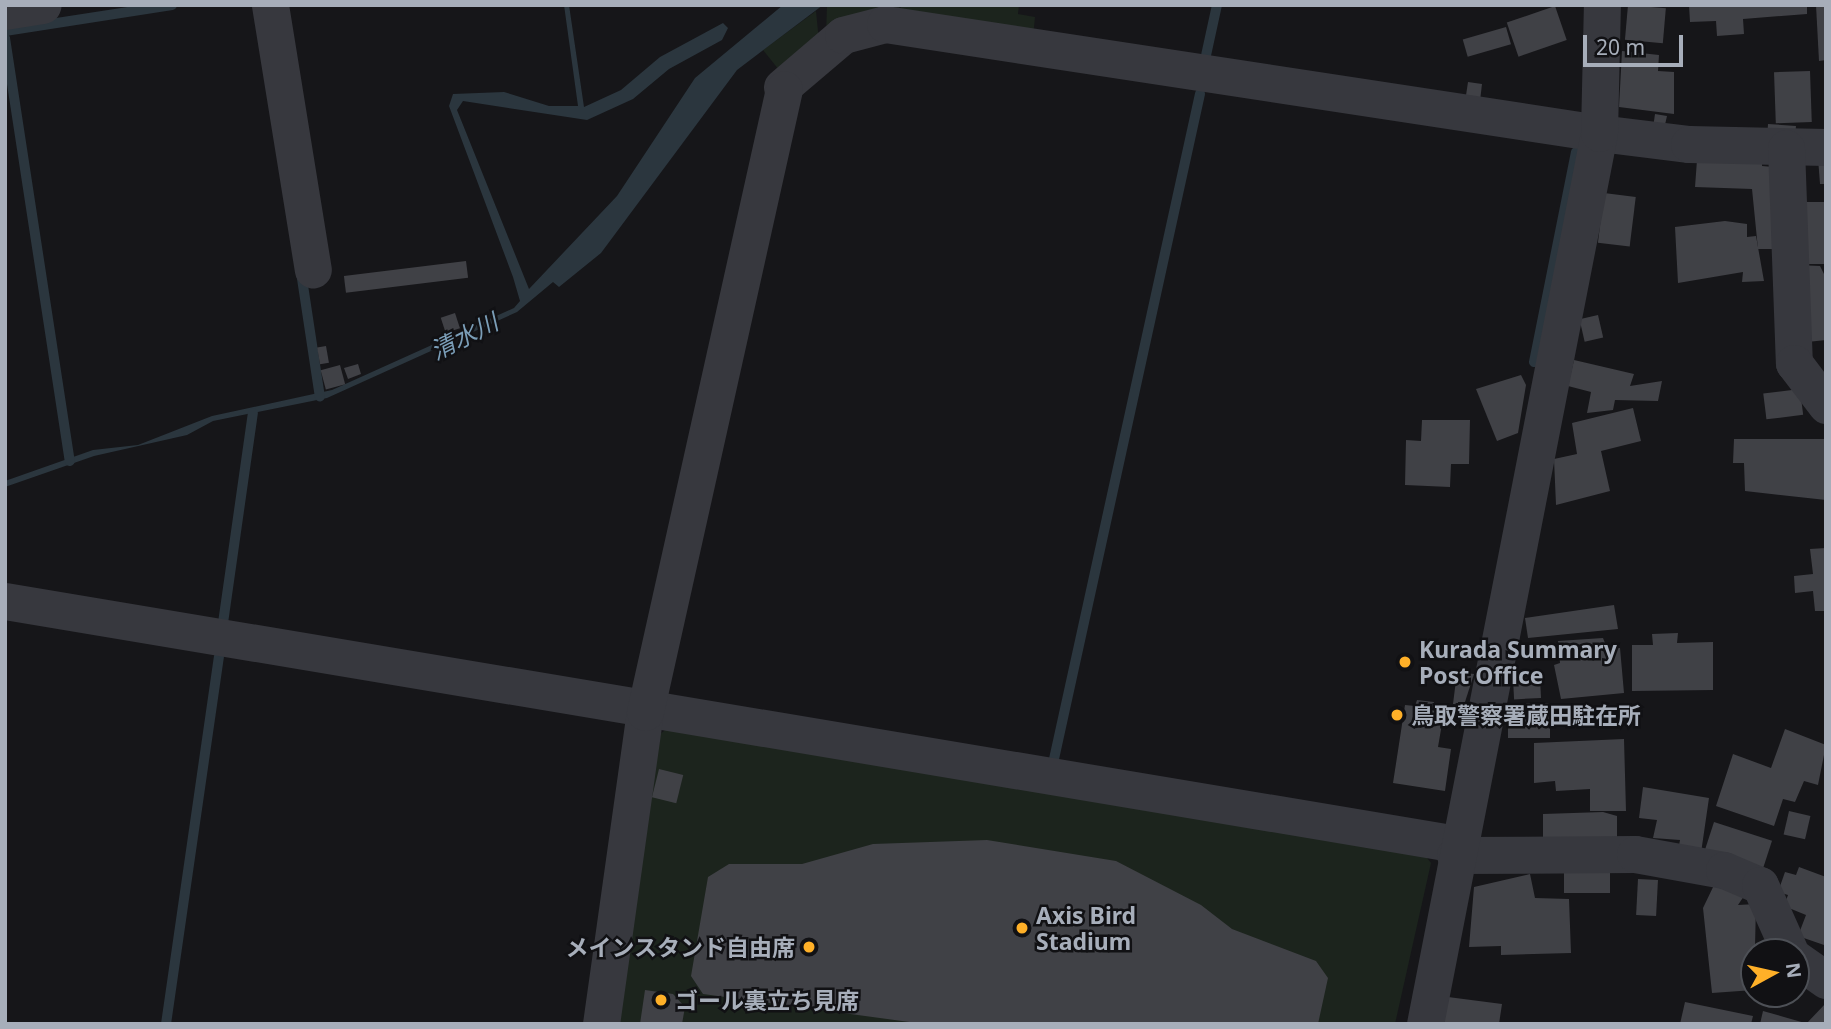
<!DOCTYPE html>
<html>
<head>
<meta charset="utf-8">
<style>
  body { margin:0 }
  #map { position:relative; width:1831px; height:1029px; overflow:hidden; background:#161619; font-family:"Noto Sans","Noto Sans JP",sans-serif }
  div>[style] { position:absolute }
  .green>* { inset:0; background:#1c241d }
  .water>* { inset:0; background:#2b363e }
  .stream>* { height:10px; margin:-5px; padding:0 5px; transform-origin:5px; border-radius:5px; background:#2b363e }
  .building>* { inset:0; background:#404146; transform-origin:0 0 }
  .minor>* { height:37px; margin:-18.5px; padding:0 18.5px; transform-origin:18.5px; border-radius:18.5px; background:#37383e }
  .dots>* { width:19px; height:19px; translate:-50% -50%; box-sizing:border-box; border:4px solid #111114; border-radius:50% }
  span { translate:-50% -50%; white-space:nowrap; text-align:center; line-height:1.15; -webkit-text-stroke:5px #111114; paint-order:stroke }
  .poi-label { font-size:23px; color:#a7aeba; font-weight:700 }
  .left { translate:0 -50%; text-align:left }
  .right { translate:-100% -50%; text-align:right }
  .water-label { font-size:24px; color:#7b9eb8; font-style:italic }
  .frame { position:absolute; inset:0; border:7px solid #a7aeba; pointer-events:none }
  .north { position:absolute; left:1740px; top:938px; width:70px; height:70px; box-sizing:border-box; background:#111114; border:2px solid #4d5056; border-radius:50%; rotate:82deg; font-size:19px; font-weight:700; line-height:28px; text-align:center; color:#a7aeba }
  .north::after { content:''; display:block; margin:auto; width:24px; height:32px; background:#ffb028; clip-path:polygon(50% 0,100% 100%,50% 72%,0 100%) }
  .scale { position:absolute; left:1583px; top:35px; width:100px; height:32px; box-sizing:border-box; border:4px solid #a7aeba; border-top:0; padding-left:9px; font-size:21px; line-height:24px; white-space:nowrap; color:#a7aeba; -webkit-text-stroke:5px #111114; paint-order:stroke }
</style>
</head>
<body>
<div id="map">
  <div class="green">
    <div style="clip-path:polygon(899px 5px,901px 16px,826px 35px,827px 5px)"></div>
    <div style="clip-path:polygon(900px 5px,1019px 5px,1018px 14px,1035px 17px,1033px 37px,903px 17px)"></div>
    <div style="clip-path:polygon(816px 11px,819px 41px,783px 75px,763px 50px)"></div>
    <div style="clip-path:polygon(668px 728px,1424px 854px,1431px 863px,1395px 1024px,616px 1024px,656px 737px)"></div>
  </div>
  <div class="water">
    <div style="clip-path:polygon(564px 5px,569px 5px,584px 107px,621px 90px,660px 57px,723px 23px,728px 28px,722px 40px,669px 69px,633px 99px,587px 120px,463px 101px,457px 110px,529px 289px,617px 196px,695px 78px,783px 5px,823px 5px,737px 70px,601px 253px,559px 287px,553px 282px,517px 312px,327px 398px,213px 421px,187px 435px,94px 456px,5px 487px,5px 481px,93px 450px,138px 445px,212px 416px,332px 390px,514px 308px,520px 301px,513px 277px,449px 106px,453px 94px,504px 92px,549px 106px,578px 106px)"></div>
  </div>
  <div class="stream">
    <div style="left:5px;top:31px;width:169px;rotate:-8.8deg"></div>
    <div style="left:5px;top:38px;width:428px;rotate:81.3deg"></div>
    <div style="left:1205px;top:60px;width:56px;rotate:-77.7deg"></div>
    <div style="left:301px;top:272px;width:126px;rotate:81.4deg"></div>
    <div style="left:1534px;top:362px;width:214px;rotate:-78.7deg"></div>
    <div style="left:223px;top:623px;width:212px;rotate:-81.9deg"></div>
    <div style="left:1054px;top:759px;width:681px;rotate:-77.62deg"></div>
    <div style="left:166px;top:1024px;width:371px;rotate:-81.8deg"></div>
  </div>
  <div class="building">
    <div style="left:1628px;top:5px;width:38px;height:35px;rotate:5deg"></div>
    <div style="clip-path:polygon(1689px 5px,1807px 5px,1807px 14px,1743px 19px,1744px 34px,1717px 36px,1716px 21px,1690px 22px)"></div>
    <div style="clip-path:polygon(1816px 5px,1826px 5px,1826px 60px,1819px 61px)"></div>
    <div style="left:1555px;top:6px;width:36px;height:51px;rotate:71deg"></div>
    <div style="left:1506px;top:27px;width:18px;height:45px;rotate:74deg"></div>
    <div style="clip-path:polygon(1622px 51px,1659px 55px,1658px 71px,1674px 72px,1674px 114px,1619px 107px)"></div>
    <div style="left:1810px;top:71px;width:51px;height:36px;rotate:88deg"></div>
    <div style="clip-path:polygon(1468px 82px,1482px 84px,1480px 101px,1465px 102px)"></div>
    <div style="clip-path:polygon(1655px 114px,1667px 116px,1664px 129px,1653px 128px)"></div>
    <div style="left:1768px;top:124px;width:28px;height:12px;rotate:4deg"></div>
    <div style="clip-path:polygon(1762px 156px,1762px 166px,1773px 167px,1775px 249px,1758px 249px,1752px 189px,1695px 187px,1697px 160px)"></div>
    <div style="clip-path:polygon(1826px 157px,1826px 184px,1820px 184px,1818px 158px)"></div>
    <div style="left:1604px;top:193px;width:32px;height:50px;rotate:7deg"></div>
    <div style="left:1826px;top:202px;width:62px;height:28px;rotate:90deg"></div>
    <div style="clip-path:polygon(1725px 221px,1747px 224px,1747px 237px,1756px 236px,1764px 281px,1742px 282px,1743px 272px,1678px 283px,1675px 227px)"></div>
    <div style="left:466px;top:261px;width:17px;height:123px;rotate:83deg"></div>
    <div style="clip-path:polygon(1796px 265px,1820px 266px,1826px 278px,1826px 340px,1798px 343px)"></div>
    <div style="left:455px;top:313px;width:16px;height:15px;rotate:72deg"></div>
    <div style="left:1598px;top:315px;width:23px;height:19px;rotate:77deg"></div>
    <div style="left:326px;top:346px;width:17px;height:9px;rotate:80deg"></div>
    <div style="clip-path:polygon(1574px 360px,1634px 374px,1630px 386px,1662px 381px,1658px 401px,1615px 400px,1613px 410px,1587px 413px,1591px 392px,1568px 386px)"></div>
    <div style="clip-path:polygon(358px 364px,361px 374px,348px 379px,344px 368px)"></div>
    <div style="left:340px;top:365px;width:20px;height:20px;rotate:75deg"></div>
    <div style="clip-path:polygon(1521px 375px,1526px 385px,1518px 433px,1497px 441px,1476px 389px)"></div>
    <div style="left:1800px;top:389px;width:26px;height:37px;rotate:83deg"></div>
    <div style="clip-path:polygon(1633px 408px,1641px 441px,1601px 451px,1610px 491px,1556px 505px,1554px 459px,1577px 454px,1572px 423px)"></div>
    <div style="clip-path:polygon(1422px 420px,1470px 420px,1469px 464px,1451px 464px,1450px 487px,1405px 485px,1406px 440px,1421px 441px)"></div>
    <div style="clip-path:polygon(1734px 439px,1826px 439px,1826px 500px,1745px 491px,1744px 463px,1733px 463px)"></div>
    <div style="clip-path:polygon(1826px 548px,1826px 611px,1815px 611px,1813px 591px,1795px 593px,1794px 576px,1813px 574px,1810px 549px)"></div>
    <div style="clip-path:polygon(1614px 605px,1618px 629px,1528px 638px,1525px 618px)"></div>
    <div style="clip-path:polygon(1678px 633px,1677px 643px,1713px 642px,1713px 690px,1632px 691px,1632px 645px,1653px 645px,1652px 634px)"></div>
    <div style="clip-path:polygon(1603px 638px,1607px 648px,1620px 648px,1624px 693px,1561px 699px,1554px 665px,1560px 663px,1558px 641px)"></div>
    <div style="clip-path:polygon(1457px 672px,1474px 674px,1464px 705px,1453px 704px)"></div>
    <div style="left:1540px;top:678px;width:20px;height:27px;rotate:87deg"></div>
    <div style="clip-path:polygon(1417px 700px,1434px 702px,1432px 710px,1444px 712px,1438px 747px,1451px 749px,1445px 791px,1393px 783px,1405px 705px,1415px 706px)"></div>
    <div style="left:1508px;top:703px;width:42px;height:35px"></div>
    <div style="clip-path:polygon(1785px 729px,1826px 745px,1818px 785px,1804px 781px,1795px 802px,1783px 799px,1774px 826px,1716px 806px,1733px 754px,1771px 768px)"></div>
    <div style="clip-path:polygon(1624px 739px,1626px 811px,1590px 811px,1590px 789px,1556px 791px,1555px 781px,1534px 783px,1534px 743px)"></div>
    <div style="left:659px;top:769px;width:25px;height:29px;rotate:14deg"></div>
    <div style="clip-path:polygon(1643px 787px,1709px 798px,1701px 853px,1678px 851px,1680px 840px,1653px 838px,1657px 820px,1639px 818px)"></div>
    <div style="left:1789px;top:811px;width:22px;height:24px;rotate:13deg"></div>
    <div style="clip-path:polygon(1603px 812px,1617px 816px,1617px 842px,1543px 844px,1543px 814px)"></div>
    <div style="left:1714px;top:822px;width:61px;height:31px;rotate:18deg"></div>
    <div style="clip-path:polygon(987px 840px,1116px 861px,1201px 905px,1232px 929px,1316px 961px,1328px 978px,1318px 1024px,924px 1024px,703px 994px,691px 976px,708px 877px,729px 864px,802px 864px,873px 844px)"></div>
    <div style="left:1564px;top:863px;width:46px;height:30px"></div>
    <div style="clip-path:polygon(1799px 867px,1826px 877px,1824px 945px,1798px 936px,1806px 915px,1784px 906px,1788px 895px,1778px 892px,1785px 872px,1796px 875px)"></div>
    <div style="clip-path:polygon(1530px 874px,1535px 898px,1569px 899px,1571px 953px,1501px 955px,1501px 946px,1469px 947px,1474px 887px)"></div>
    <div style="left:1638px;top:879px;width:20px;height:36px;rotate:3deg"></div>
    <div style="clip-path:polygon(1715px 883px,1746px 893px,1738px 905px,1756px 904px,1754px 990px,1712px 993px,1703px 908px)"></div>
    <div style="clip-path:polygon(645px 990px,673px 994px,685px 1007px,682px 1024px,640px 1024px)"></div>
    <div style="clip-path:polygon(1448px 997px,1502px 1004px,1499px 1024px,1444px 1024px)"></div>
    <div style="clip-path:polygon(1685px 1002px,1753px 1016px,1751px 1024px,1680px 1024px)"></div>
    <div style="clip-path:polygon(1826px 1003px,1826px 1024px,1806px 1024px)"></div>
    <div style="clip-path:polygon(1763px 1011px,1805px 1023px,1805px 1024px,1760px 1024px)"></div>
  </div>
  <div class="minor">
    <div style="left:270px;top:5px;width:268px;rotate:80.8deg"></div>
    <div style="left:5px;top:11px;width:38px;rotate:-9deg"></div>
    <div style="left:782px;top:87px;width:80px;rotate:-40.4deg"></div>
    <div style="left:843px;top:35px;width:43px;rotate:-14.7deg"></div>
    <div style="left:885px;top:24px;width:722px;rotate:8.68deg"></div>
    <div style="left:1599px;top:133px;width:91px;rotate:7deg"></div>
    <div style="left:1689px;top:144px;width:137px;rotate:1.3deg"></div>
    <div style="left:1786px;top:148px;width:215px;rotate:87.9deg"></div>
    <div style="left:1794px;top:363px;width:53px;rotate:52.7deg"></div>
    <div style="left:5px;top:601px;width:1472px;rotate:9.5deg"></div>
    <div style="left:1455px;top:855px;width:180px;rotate:-0.3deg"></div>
    <div style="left:1635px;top:854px;width:90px;rotate:10.2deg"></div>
    <div style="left:1724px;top:870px;width:39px;rotate:23deg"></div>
    <div style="left:1760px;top:885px;width:73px;rotate:65.9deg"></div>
    <div style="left:1796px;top:959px;width:37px;rotate:35deg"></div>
    <div style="left:601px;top:1024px;width:315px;rotate:-82deg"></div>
    <div style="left:645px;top:712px;width:638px;rotate:-77.42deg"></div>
    <div style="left:1425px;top:1024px;width:908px;rotate:-78.95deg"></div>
    <div style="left:1599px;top:133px;width:128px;rotate:-88.7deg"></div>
  </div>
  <div class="dots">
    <div style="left:1405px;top:662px;background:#ffb028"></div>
    <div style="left:1397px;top:715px;background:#ffb028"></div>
    <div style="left:1022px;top:928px;background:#ffb028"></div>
    <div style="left:809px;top:947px;background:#ffb028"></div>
    <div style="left:661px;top:1000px;background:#ffb028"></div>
  </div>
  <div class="poi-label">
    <span class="left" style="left:1419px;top:662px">Kurada Summary<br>Post Office</span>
    <span class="left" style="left:1411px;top:715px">鳥取警察署蔵田駐在所</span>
    <span class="left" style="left:1036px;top:928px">Axis Bird<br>Stadium</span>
    <span class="right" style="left:795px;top:947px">メインスタンド自由席</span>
    <span class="left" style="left:675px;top:1000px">ゴール裏立ち見席</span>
  </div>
  <div class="water-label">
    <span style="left:464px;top:336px;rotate:-27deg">清水川</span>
  </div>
  <div class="frame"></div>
  <div class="north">N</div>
  <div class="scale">20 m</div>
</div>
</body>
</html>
